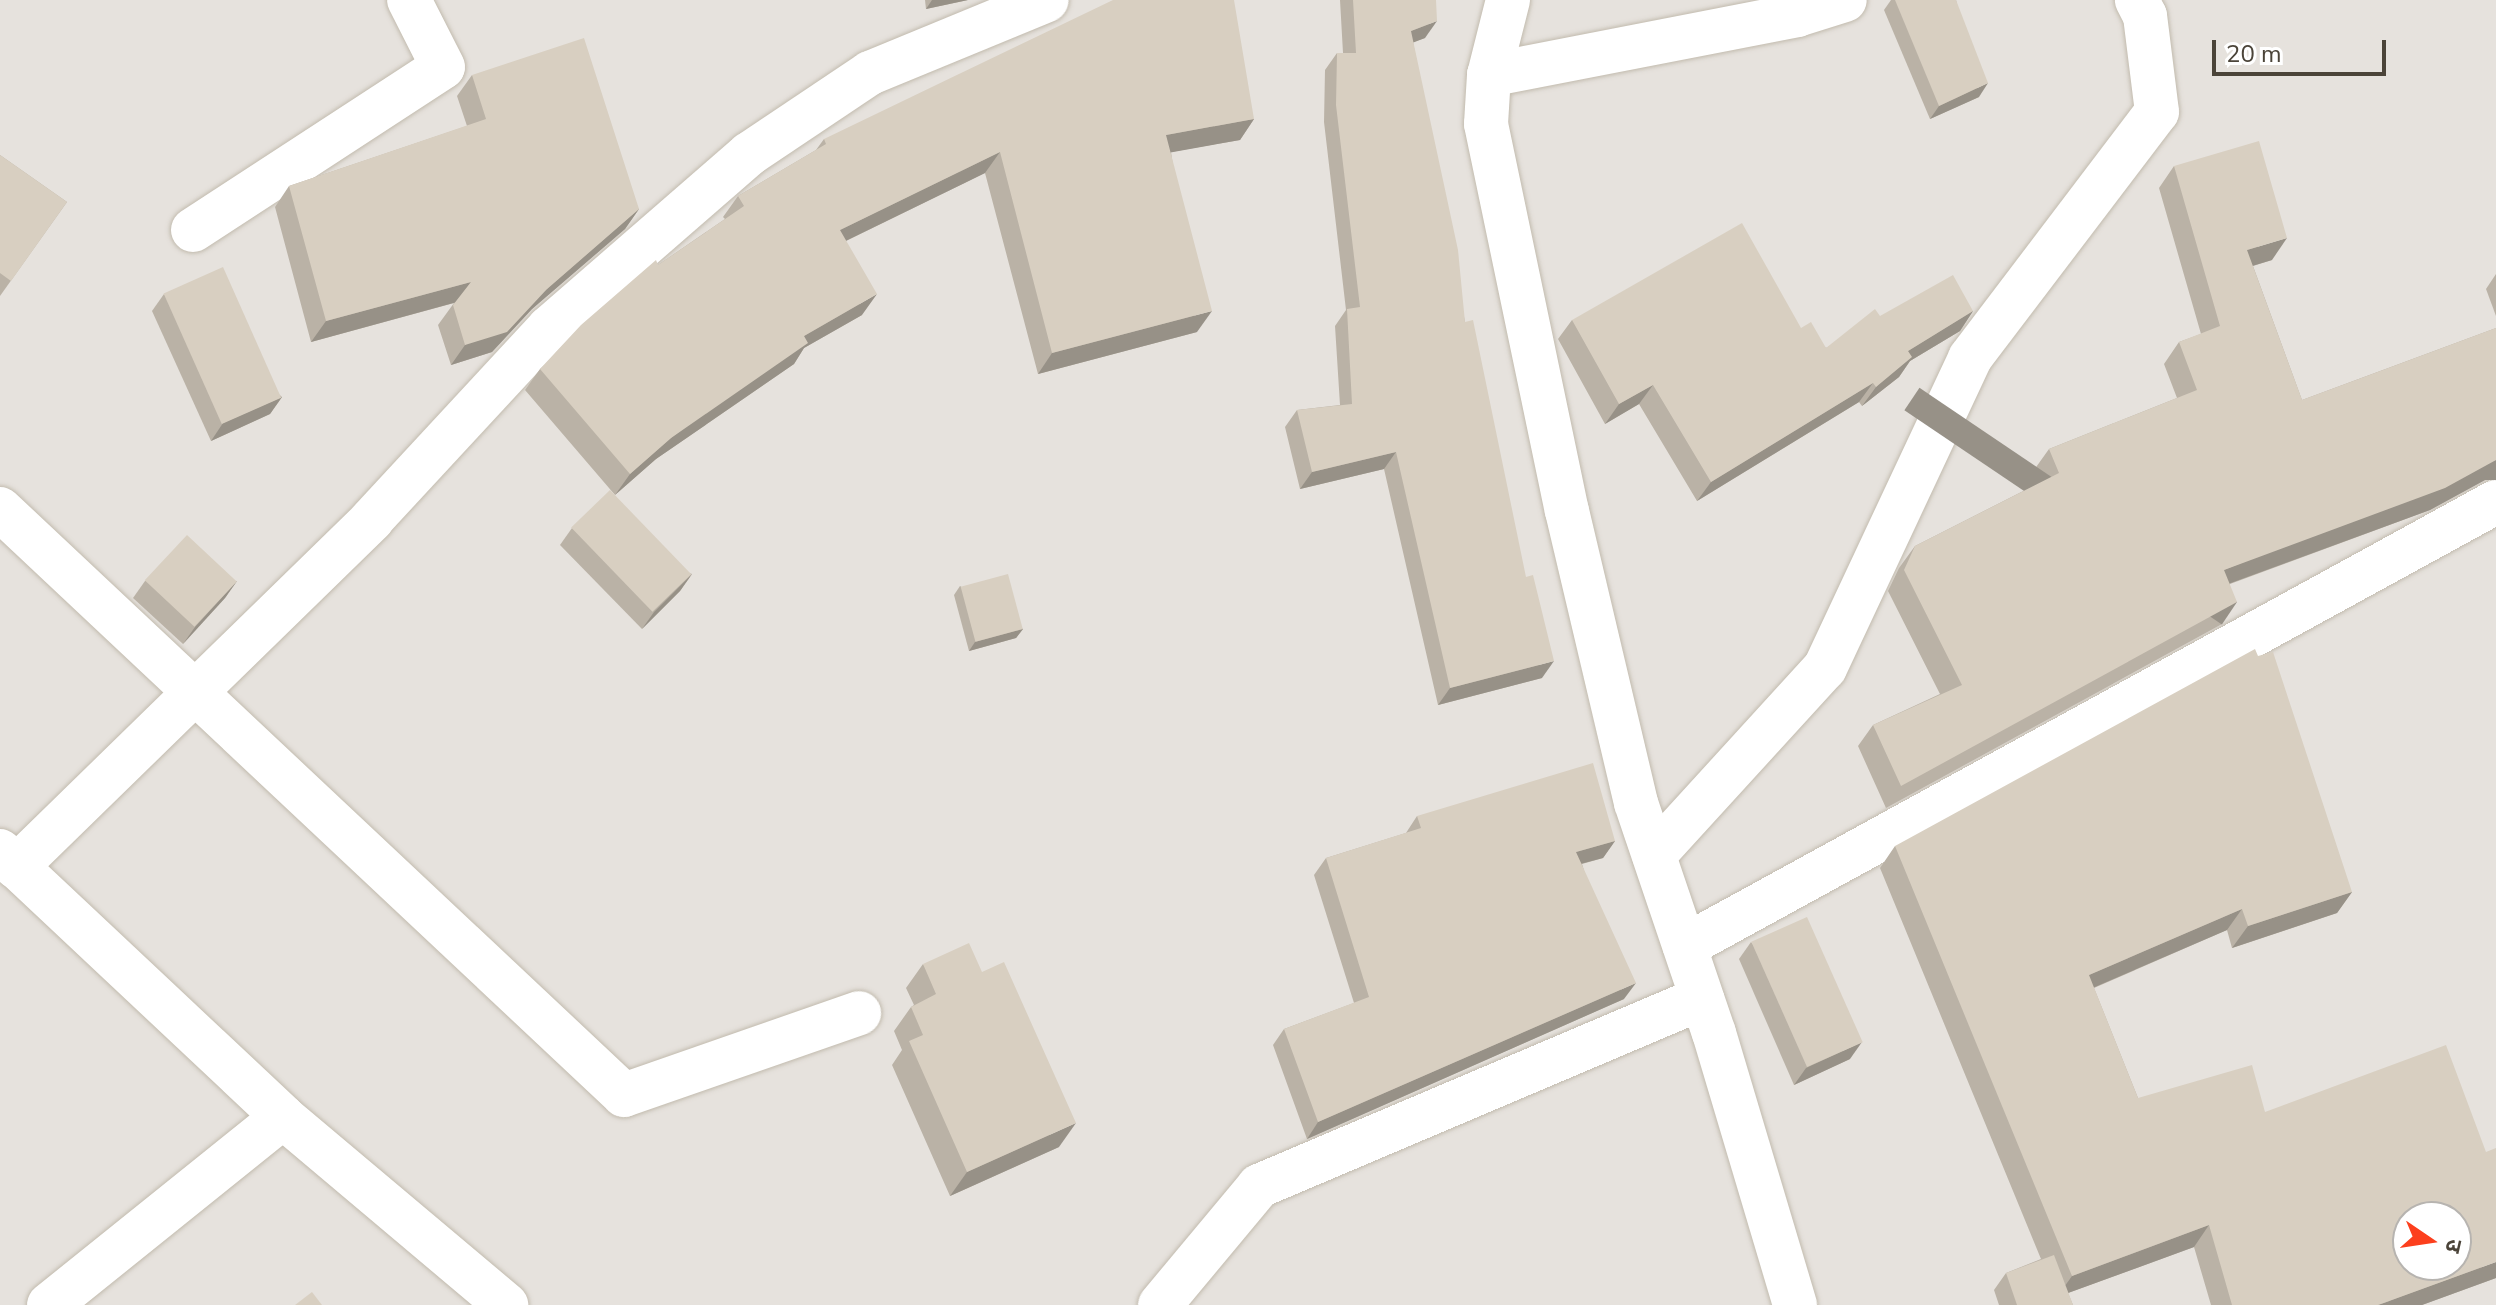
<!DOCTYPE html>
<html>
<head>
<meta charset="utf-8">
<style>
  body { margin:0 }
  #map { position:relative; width:2496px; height:1305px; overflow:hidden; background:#f6f3ec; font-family:"Nunito Sans","Noto Sans Devanagari",sans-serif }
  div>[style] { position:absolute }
  .industrial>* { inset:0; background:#e6e2dd }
  .roads { filter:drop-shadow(0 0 2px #c2bbae) drop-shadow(0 0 2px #c2bbae) }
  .street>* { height:44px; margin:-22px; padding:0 22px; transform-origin:22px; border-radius:22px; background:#fff }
  .wall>* { inset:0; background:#bab2a6 }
  .shaded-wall>* { inset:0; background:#979187; transform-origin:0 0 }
  .building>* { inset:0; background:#d8cfc1; transform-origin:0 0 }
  span { translate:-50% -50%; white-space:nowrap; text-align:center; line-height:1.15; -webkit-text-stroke:7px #fff; paint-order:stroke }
  .north { position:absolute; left:2392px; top:1201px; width:80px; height:80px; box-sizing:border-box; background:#fff; border:2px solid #b7b4b0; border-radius:50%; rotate:103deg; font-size:22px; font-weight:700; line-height:32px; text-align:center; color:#4b4439 }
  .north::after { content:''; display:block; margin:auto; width:28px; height:36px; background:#fc3f1d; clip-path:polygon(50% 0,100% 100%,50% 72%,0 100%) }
  .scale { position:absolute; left:2212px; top:40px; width:174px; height:36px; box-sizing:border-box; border:4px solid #4b4439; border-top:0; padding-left:10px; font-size:24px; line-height:28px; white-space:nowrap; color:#4b4439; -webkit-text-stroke:6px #fff; paint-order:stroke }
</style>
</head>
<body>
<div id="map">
  <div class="industrial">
    <div style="clip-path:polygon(evenodd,0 0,2496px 0,2496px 1305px,0 1305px,0 0,2408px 1217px,2456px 1217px,2456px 1265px,2408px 1265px,2408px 1217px)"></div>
  </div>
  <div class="roads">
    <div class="street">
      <div style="left:1508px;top:0;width:77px;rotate:104.2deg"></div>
      <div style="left:1489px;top:75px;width:49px;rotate:93.5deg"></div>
      <div style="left:1486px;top:124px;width:395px;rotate:78.2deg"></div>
      <div style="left:1567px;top:511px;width:300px;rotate:76.7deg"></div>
      <div style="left:1636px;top:803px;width:243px;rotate:71.3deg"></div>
      <div style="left:1714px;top:1033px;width:284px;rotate:73.4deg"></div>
      <div style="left:1489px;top:75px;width:314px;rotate:-11deg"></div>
      <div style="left:1797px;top:15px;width:50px;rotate:-17.4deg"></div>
      <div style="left:193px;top:230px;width:298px;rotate:-33.1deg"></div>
      <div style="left:443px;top:67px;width:75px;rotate:-116.9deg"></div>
      <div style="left:0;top:509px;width:856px;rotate:43.2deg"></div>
      <div style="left:624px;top:1095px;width:249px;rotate:-19.2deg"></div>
      <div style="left:0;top:851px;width:388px;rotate:43.2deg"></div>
      <div style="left:283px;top:1117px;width:292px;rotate:40.1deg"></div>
      <div style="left:1654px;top:855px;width:253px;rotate:-47.6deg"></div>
      <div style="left:1825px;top:668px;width:342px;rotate:-64.9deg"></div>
      <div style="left:1970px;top:358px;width:309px;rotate:-52.8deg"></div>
      <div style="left:2157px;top:112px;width:97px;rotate:-97.1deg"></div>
      <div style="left:2145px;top:16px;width:18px;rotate:-117deg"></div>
      <div style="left:16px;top:867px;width:498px;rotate:-44.3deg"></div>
      <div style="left:372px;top:519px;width:260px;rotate:-47.2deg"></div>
      <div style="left:549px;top:328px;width:265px;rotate:-41deg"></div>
      <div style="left:749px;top:154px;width:146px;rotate:-33.8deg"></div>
      <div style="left:870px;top:73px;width:191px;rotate:-22.4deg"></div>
      <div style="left:1685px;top:946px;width:925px;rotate:-28.7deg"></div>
      <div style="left:49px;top:1305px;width:300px;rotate:-38.8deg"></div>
      <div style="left:1160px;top:1305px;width:155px;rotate:-50.2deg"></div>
      <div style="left:1259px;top:1186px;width:481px;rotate:-23deg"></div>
    </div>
  </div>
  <div class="wall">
    <div style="clip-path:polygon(925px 0,968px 0,926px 9px)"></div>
    <div style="clip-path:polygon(1340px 0,1436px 0,1425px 38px,1413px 42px,1465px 322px,1542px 678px,1438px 705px,1384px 469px,1300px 489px,1285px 427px,1297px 410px,1340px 405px,1335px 326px,1346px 310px,1324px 122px,1325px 70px,1337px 53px,1343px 53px)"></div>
    <div style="clip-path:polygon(1891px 0,1956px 0,1979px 97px,1930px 119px,1884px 10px)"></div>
    <div style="clip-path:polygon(472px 75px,639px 209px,625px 229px,532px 309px,492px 352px,451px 365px,438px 325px,454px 303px,311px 342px,275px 207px,289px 186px,467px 126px,457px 96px)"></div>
    <div style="clip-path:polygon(1254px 119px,1240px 140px,1171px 152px,1197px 332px,1038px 374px,985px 173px,846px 241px,862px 315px,804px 348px,794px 364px,656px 459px,615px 495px,525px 390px,540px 369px,658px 265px,725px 219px,723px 217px,738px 196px,816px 150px,824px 139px)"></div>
    <div style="clip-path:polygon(0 155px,67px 202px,0 296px)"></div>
    <div style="clip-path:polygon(2174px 166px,2272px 260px,2253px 266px,2302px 400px,2496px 328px,2496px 480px,2485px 480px,2430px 510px,2230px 584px,2222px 624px,1886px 808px,1858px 746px,1873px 725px,1940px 694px,1888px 591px,1899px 568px,1915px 546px,2039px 483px,2034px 470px,2049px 449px,2177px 398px,2164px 364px,2179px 342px,2201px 334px,2159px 188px)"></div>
    <div style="clip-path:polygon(2496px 274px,2496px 316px,2486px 289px)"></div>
    <div style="clip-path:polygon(164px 294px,282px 397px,270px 414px,211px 441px,152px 311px)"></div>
    <div style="clip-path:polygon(1973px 311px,1960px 331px,1910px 361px,1899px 377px,1862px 406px,1859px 402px,1697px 501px,1639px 404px,1605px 424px,1558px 339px,1572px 320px,1801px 328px,1826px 348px,1880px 316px)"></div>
    <div style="clip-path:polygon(572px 528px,692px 574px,680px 591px,642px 629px,560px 545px)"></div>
    <div style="clip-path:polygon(145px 581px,237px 581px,225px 598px,183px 644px,133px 598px)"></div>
    <div style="clip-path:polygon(960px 586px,1023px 629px,1016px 638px,969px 651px,954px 595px)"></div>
    <div style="clip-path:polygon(1417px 816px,1615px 841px,1603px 858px,1582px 864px,1624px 999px,1307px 1139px,1273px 1045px,1284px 1029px,1354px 1003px,1314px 875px,1326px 858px,1406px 833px)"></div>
    <div style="clip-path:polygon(1895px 846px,2352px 892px,2337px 913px,2232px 948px,2227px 930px,2094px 988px,2138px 1098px,2265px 1112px,2496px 1278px,2422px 1305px,2211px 1305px,2194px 1247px,2068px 1293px,2073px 1305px,1999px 1305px,1994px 1290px,2006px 1273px,2041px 1259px,1880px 868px)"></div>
    <div style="clip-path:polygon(1751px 942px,1850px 1059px,1794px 1085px,1739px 959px)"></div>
    <div style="clip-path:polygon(923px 964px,1059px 1147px,950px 1196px,892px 1065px,902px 1050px,894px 1031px,911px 1007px,914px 1005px,906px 988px)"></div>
  </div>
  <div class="shaded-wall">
    <div style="clip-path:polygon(932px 0,968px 0,926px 9px)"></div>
    <div style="clip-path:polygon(1437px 21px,1425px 38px,1399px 48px,1411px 31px)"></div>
    <div style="clip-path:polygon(1988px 83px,1979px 97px,1930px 119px,1939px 106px)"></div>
    <div style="clip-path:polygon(1254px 119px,1240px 140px,1151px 156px,1166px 135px)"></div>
    <div style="clip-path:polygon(1000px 152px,985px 173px,825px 251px,840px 230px)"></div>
    <div style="clip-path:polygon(639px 209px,625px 229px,532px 309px,492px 352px,451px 365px,465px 345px,547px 289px)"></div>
    <div style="clip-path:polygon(2287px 238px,2272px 260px,2232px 272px,2247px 250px)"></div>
    <div style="clip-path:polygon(471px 282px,457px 302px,311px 342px,326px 321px)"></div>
    <div style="clip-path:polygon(877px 294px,862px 315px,804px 348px,794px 364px,656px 459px,615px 495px,630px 474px,671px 438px,804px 336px)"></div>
    <div style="clip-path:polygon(1212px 311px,1197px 332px,1038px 374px,1052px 353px)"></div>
    <div style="clip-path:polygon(1973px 311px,1960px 331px,1910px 361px,1899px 377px,1862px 406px,1876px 387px,1908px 351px)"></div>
    <div style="clip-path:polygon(1873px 383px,1859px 402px,1697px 501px,1711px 482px)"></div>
    <div style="clip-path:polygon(1653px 385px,1639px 404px,1605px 424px,1619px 404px)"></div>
    <div style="clip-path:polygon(282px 397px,270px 414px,211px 441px,223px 423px)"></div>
    <div style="clip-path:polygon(1396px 452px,1384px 469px,1300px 489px,1312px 472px)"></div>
    <div style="clip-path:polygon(2496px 460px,2496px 480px,2485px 480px,2430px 510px,2209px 591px,2224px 570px)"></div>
    <div style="clip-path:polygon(692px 574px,680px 591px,642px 629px,654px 612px)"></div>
    <div style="clip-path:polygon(237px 581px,225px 598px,183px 644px,195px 627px)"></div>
    <div style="left:2237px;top:602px;width:27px;height:383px;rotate:124deg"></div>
    <div style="clip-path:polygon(1023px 629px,1016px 638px,969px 651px,975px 642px)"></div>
    <div style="clip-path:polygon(1554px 661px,1542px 678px,1438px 705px,1450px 688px)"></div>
    <div style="clip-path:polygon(1615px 841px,1603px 858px,1565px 868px,1576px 852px)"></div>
    <div style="clip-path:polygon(2352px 892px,2337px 913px,2232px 948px,2248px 926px)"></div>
    <div style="clip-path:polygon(2242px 909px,2227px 930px,2074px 996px,2089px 975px)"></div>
    <div style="clip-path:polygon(1636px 983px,1624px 999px,1307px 1139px,1318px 1122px)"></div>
    <div style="clip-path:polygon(1862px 1042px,1850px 1059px,1794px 1085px,1806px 1068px)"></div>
    <div style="clip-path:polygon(1076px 1123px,1059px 1147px,950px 1196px,967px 1172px)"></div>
    <div style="clip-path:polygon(2209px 1225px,2194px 1247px,2057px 1297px,2072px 1276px)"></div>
    <div style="clip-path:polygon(2496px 1262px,2496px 1278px,2422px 1305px,2378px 1305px)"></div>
  </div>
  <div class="building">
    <div style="clip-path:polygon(1113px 0,1234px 0,1254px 119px,1166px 135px,1212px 311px,1052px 353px,1000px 152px,840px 230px,877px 294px,804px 336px,808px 343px,671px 438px,630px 474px,540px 369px,581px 325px,656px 260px,658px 265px,744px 206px,738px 196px,826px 144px,824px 139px)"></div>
    <div style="clip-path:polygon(1353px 0,1436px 0,1437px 21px,1411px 31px,1458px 250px,1465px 322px,1473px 320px,1526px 577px,1533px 575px,1554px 661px,1450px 688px,1396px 452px,1312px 472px,1297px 410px,1352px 404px,1347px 309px,1360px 307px,1336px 105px,1337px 53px,1356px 53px)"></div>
    <div style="clip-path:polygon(1895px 0,1956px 0,1988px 83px,1939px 106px)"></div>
    <div style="clip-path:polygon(584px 38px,639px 209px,547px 289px,507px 332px,465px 345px,453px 305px,471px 282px,326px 321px,289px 186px,486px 119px,472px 75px)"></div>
    <div style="clip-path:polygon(2259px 141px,2287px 238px,2247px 250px,2302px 400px,2496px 328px,2496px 460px,2445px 488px,2224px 570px,2237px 602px,1901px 786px,1873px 725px,1962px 685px,1904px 570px,1915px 546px,2059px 473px,2049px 449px,2197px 390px,2179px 342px,2220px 326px,2174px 166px)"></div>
    <div style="clip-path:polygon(0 155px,67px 202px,11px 281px,0 273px)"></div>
    <div style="clip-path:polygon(1742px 223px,1801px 328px,1811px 322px,1826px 348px,1875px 309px,1880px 316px,1953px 275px,1973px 311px,1908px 351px,1912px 357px,1876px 387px,1873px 383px,1711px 482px,1653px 385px,1619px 404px,1572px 320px)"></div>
    <div style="left:223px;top:267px;width:143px;height:65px;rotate:66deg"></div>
    <div style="left:610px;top:490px;width:117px;height:54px;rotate:46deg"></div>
    <div style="left:187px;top:535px;width:68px;height:62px;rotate:43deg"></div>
    <div style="left:1008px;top:574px;width:57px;height:49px;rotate:75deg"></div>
    <div style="clip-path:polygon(evenodd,2255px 649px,2258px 656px,2273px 652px,2352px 892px,2248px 926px,2242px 909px,2089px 975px,2138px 1098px,2252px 1065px,2265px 1112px,2446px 1045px,2486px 1152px,2496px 1148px,2496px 1262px,2378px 1305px,2232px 1305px,2209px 1225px,2072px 1276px,1895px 846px,2255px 649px,2408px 1217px,2456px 1217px,2456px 1265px,2408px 1265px,2408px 1217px)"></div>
    <div style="clip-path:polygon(1593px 763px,1615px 841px,1576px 852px,1636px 983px,1318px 1122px,1284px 1029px,1369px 997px,1326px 858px,1421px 828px,1417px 816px)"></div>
    <div style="left:1807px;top:917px;width:137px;height:61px;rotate:66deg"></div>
    <div style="clip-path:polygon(969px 943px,982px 972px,1004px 962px,1076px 1123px,967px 1172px,909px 1041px,923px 1035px,911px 1007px,936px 994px,923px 964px)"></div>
    <div style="clip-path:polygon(2054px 1255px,2073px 1305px,2017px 1305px,2006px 1273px)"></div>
    <div style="clip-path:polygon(312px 1292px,322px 1305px,295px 1305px)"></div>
  </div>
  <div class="north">उ</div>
  <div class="scale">20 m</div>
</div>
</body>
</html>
